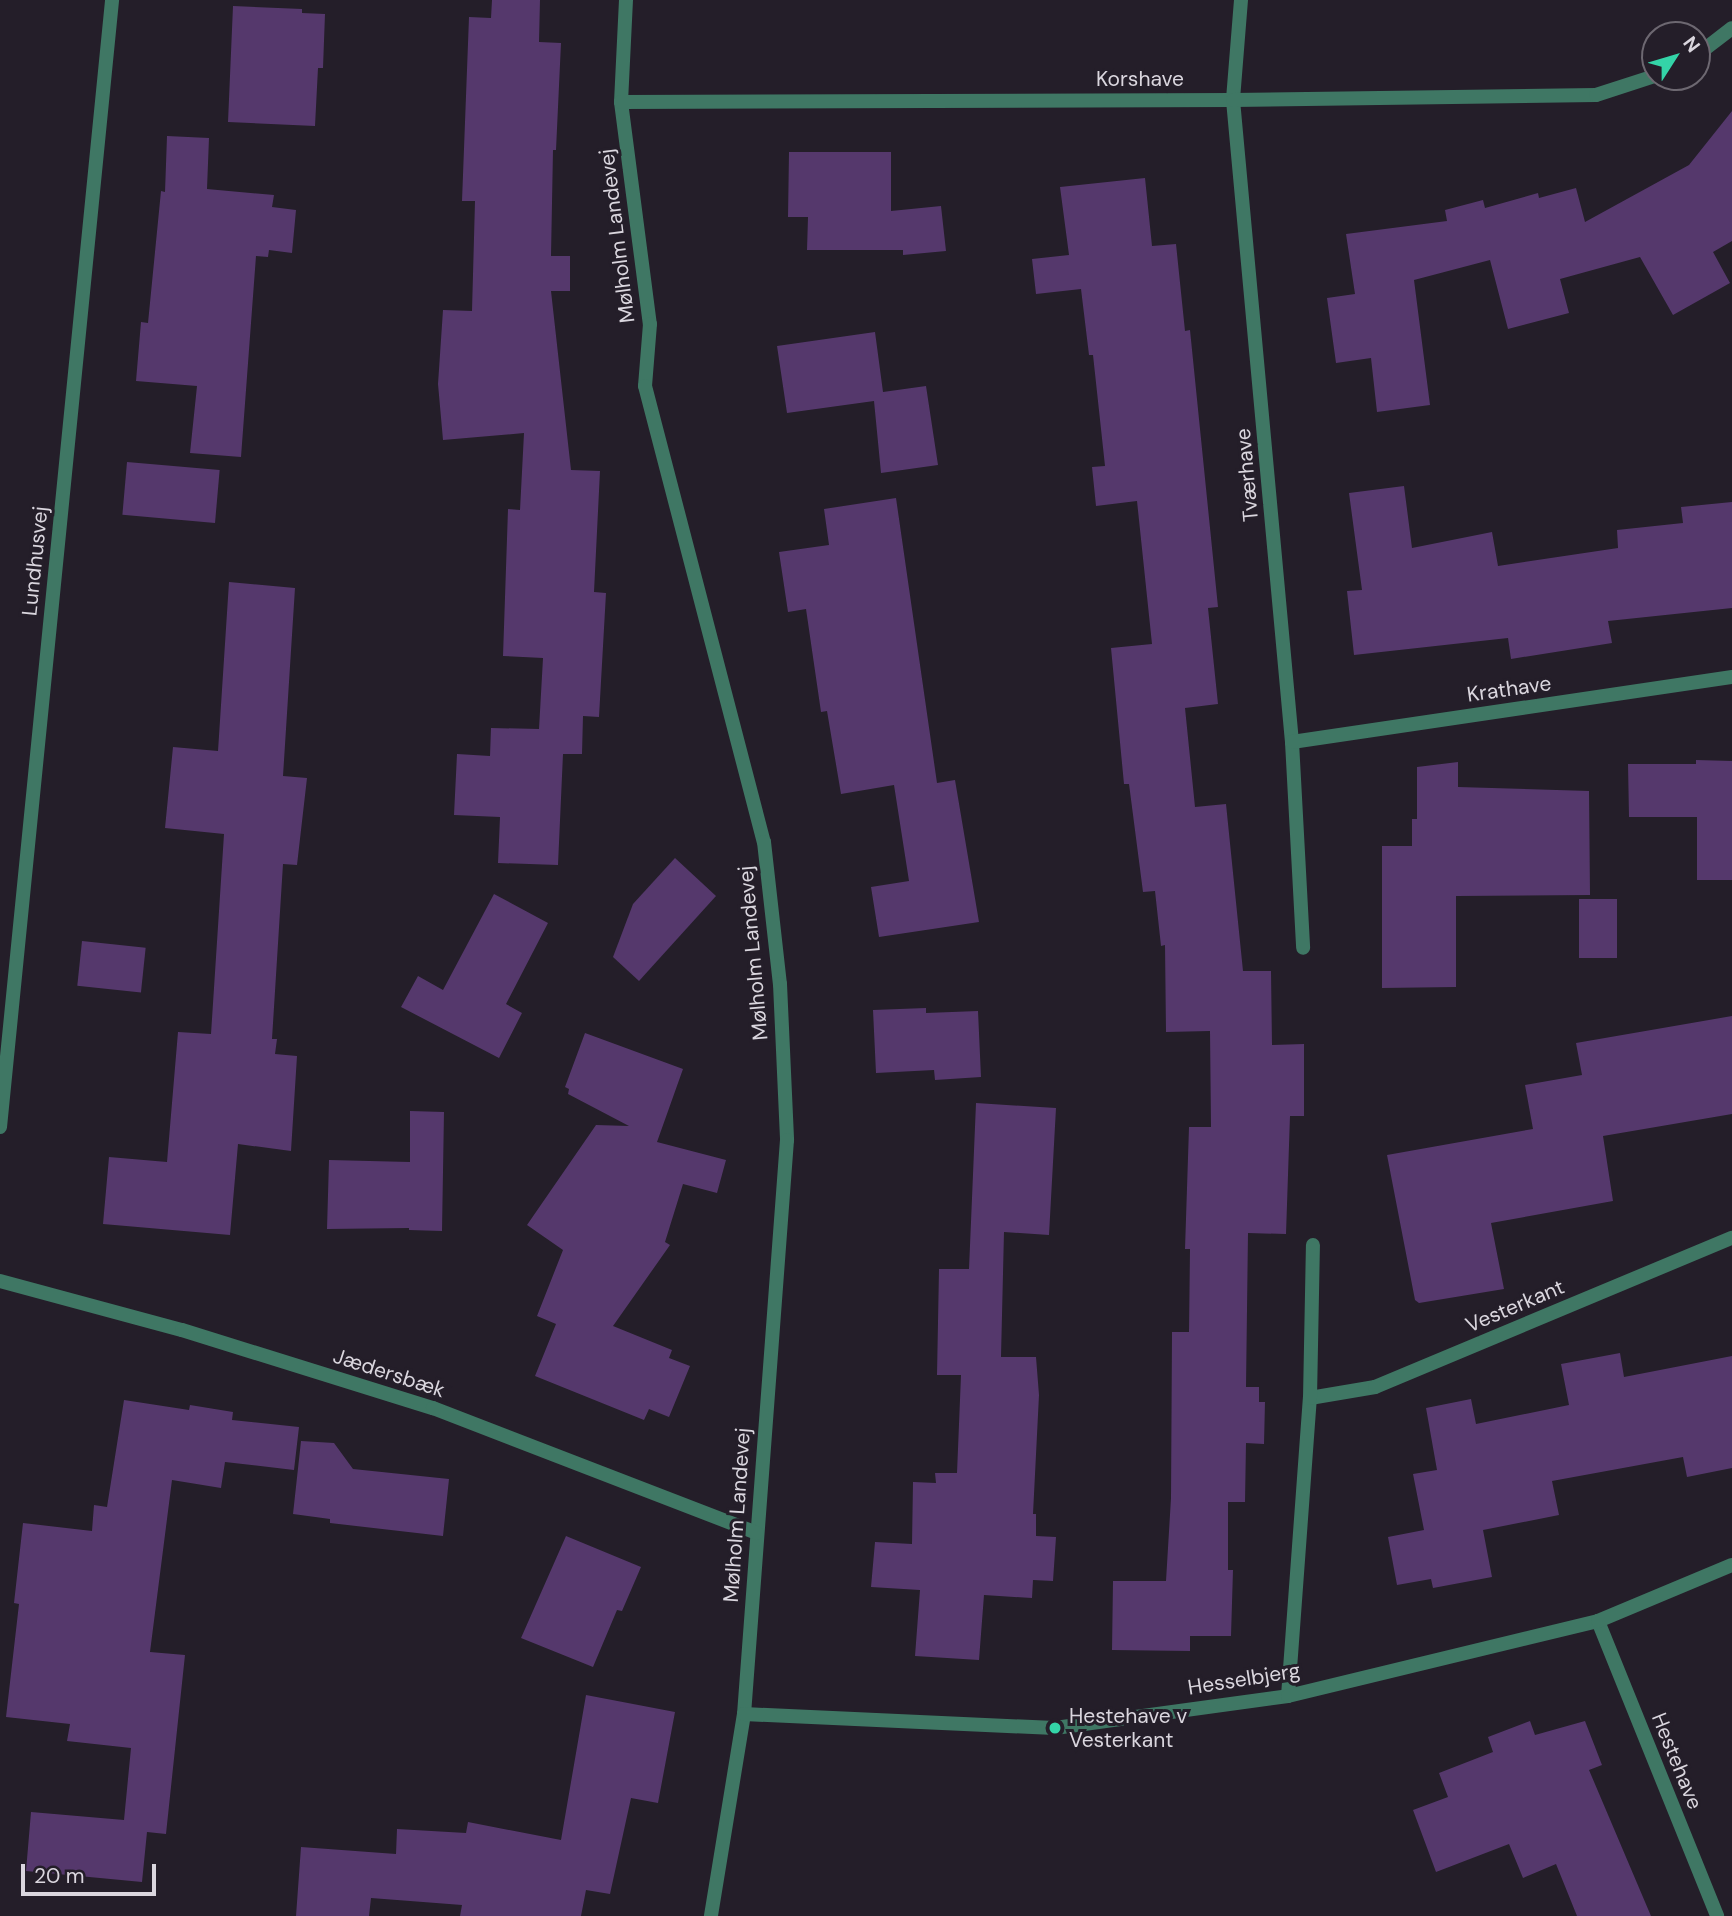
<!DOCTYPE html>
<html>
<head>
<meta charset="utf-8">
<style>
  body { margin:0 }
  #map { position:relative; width:1732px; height:1916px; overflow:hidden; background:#241e29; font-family:"DM Sans",sans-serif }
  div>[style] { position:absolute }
  .building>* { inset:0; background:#55386c; transform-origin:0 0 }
  .street>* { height:14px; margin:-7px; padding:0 7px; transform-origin:7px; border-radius:7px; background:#3f7764 }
  .dots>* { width:19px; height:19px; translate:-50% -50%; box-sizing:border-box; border:4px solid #241e29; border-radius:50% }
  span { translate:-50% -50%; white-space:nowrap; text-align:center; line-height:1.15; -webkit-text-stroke:6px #241e29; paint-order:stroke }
  .street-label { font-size:21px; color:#dad6de }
  .poi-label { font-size:21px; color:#dad6de }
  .left { translate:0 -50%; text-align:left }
  .north { position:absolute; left:1641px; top:21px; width:70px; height:70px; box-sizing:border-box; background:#241e29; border:2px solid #6d6871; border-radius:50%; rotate:53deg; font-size:19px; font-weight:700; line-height:28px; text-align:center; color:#dad6de }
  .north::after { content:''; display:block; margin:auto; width:24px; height:32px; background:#34d4a8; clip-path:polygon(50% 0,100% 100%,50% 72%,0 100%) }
  .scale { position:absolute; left:21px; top:1864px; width:135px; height:32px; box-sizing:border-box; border:4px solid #dad6de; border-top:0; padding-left:9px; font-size:21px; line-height:24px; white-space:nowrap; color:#dad6de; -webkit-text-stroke:5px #241e29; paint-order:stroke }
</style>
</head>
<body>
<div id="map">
  <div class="building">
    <div style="clip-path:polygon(492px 0,540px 0,539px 42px,561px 43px,556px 150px,553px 150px,551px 256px,570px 256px,570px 291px,551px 291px,571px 470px,600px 471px,594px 592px,606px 593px,599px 717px,583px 716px,582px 754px,563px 754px,558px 865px,498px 863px,500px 817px,454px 815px,457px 754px,490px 756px,491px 728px,539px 729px,543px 658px,503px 656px,508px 509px,520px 510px,524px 433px,443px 440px,438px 384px,443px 310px,472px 311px,475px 201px,462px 201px,469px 17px,491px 18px)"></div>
    <div style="clip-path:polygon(233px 6px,302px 9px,302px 13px,325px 14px,323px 68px,318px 68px,315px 126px,228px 122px)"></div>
    <div style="clip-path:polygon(1732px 111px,1732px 241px,1713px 252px,1730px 283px,1673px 315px,1640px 257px,1560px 279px,1569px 313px,1508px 329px,1490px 260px,1414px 280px,1430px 405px,1377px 412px,1371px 358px,1336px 363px,1327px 298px,1355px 294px,1346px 234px,1447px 221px,1445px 210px,1483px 200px,1485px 208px,1538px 193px,1539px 198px,1576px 188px,1585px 222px,1689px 165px)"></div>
    <div style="clip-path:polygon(167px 136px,209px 138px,207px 189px,274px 195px,272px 207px,296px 210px,292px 253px,269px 250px,268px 257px,256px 256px,241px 457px,190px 453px,197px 386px,136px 381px,141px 322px,148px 323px,161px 191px,165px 192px)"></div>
    <div style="clip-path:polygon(789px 152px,891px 152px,891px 211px,941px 206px,946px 251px,903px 255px,903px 250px,807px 250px,808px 217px,788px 217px)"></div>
    <div style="clip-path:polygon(1145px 178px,1152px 246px,1176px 244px,1185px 331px,1190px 330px,1218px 607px,1208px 608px,1218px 704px,1185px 708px,1195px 807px,1226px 804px,1243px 971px,1271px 971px,1272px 1045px,1304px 1044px,1304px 1116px,1290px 1116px,1286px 1234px,1248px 1233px,1246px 1387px,1259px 1387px,1259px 1402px,1265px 1402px,1264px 1444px,1246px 1443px,1245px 1502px,1228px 1502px,1228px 1570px,1233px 1570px,1231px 1636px,1190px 1636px,1190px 1651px,1112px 1650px,1113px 1581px,1166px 1581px,1171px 1498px,1172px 1332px,1189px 1332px,1190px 1249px,1185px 1249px,1189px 1127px,1211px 1127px,1210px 1031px,1166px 1032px,1165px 945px,1161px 946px,1155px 891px,1143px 892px,1129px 784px,1124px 784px,1111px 648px,1152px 644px,1137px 501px,1096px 506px,1092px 467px,1105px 466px,1093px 355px,1089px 355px,1081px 289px,1036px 294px,1032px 259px,1069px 255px,1060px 187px)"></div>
    <div style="clip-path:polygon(875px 332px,883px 392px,926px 386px,938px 465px,881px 473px,874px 401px,787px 413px,777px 346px)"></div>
    <div style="left:127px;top:462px;width:93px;height:53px;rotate:5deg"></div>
    <div style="clip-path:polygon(1404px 486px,1412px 548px,1492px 532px,1498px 566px,1618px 548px,1617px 530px,1683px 523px,1681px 507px,1732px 502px,1732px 608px,1608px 621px,1612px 643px,1511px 659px,1508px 638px,1354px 655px,1347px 591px,1362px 590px,1349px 493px)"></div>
    <div style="clip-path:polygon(896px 498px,937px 783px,955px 780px,979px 922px,879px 937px,871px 887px,909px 881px,894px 785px,841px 794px,827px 711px,821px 712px,806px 609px,788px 612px,779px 552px,829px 545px,824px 509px)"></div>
    <div style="clip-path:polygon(229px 582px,295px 588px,283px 776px,307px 778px,297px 865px,283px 864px,272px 1039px,277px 1039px,275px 1054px,297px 1056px,291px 1151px,238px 1144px,230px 1235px,103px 1224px,109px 1157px,167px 1162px,178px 1032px,211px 1034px,224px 834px,165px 828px,173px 747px,218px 751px)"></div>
    <div style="clip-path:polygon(1696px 760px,1732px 761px,1732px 880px,1697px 880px,1697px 817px,1629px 817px,1628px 764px,1696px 764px)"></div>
    <div style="clip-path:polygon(1458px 762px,1458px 787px,1589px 791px,1590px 895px,1456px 896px,1456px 987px,1382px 988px,1382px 846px,1412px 846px,1412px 819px,1417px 819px,1417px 767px)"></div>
    <div style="clip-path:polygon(675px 858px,716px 896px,639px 981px,613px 957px,633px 904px)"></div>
    <div style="clip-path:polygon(494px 894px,548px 923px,506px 1004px,522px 1013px,499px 1058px,401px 1007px,418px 976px,443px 990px)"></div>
    <div style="left:1579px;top:899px;width:38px;height:59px"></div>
    <div style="left:82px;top:941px;width:64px;height:45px;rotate:6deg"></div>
    <div style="clip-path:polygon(926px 1008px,926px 1013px,978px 1011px,981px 1077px,935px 1080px,934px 1070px,876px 1073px,873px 1010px)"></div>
    <div style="clip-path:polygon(1732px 1016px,1732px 1114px,1603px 1136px,1613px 1201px,1491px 1223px,1504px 1289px,1419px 1303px,1415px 1300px,1387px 1155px,1533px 1129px,1525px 1085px,1582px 1075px,1576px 1043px)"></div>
    <div style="clip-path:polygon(585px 1033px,683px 1069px,657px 1142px,726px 1160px,717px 1193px,683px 1184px,665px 1242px,670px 1245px,613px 1326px,672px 1350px,669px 1358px,690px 1366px,669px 1417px,649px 1409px,644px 1420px,535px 1376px,556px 1324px,537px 1316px,563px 1250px,527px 1225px,596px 1125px,629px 1126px,568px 1094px,569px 1089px,565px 1087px)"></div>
    <div style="clip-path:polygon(976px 1103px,1056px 1108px,1049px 1235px,1004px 1232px,1001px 1357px,1036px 1357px,1039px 1395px,1033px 1514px,1036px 1514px,1036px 1536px,1056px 1537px,1053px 1581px,1033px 1580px,1032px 1598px,984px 1595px,979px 1660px,915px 1656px,920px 1590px,871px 1587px,875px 1542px,912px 1544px,913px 1482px,936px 1483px,935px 1473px,957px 1473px,961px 1375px,937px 1375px,939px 1269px,969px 1269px)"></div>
    <div style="clip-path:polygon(410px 1111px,444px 1112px,442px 1231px,409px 1230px,409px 1228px,327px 1229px,329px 1160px,410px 1162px)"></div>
    <div style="clip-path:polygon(1620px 1353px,1624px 1377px,1732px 1356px,1732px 1468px,1687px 1477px,1683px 1457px,1552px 1481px,1559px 1515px,1483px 1530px,1492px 1577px,1433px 1588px,1431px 1579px,1397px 1585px,1388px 1537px,1424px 1530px,1413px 1474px,1437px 1470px,1426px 1408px,1471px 1399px,1476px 1424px,1569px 1405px,1561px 1364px)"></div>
    <div style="clip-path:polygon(124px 1400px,189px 1410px,190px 1405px,233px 1412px,232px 1420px,299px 1427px,294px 1470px,225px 1462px,221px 1488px,172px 1480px,150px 1652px,185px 1655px,166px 1834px,147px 1832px,142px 1882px,26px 1871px,31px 1812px,124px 1820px,131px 1748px,67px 1741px,70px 1724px,6px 1717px,19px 1604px,14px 1603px,23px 1523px,92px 1531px,94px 1505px,107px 1507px)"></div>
    <div style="clip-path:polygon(301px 1441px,334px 1443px,353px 1469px,449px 1479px,443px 1536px,330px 1523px,330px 1519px,293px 1514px)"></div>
    <div style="clip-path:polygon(566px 1536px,641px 1567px,622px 1611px,617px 1610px,593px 1667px,521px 1638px)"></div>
    <div style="clip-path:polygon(586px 1695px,675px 1712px,658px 1803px,631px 1798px,610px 1894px,586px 1890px,581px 1916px,460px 1916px,462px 1905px,371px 1898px,369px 1916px,296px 1916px,301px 1847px,396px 1854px,397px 1829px,466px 1833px,468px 1822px,561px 1840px)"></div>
    <div style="clip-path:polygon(1530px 1721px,1535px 1735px,1585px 1721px,1602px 1765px,1589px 1770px,1651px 1916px,1577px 1916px,1556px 1864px,1523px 1878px,1509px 1844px,1436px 1872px,1413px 1810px,1448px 1797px,1439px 1773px,1493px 1752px,1488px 1737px)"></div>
  </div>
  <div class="street">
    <div style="left:626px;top:0;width:102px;rotate:92.8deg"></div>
    <div style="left:621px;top:102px;width:224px;rotate:82.6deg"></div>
    <div style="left:650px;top:324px;width:62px;rotate:94.6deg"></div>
    <div style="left:645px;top:386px;width:471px;rotate:75.4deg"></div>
    <div style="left:764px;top:842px;width:143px;rotate:83.6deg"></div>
    <div style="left:780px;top:984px;width:156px;rotate:87.4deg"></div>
    <div style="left:787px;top:1140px;width:576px;rotate:94.28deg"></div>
    <div style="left:744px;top:1714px;width:205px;rotate:99.3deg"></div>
    <div style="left:1241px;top:0;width:100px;rotate:94.6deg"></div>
    <div style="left:1233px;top:100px;width:645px;rotate:84.75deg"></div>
    <div style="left:1292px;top:742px;width:206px;rotate:86.9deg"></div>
    <div style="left:1697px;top:55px;width:44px;rotate:-37.6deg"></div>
    <div style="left:621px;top:102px;width:612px;rotate:-0.19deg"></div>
    <div style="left:1233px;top:100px;width:363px;rotate:-0.8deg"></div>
    <div style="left:1596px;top:95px;width:62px;rotate:-17.9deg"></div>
    <div style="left:1292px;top:742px;width:445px;rotate:-8.4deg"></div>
    <div style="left:0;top:1127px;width:1133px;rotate:-84.32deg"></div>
    <div style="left:0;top:1281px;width:188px;rotate:15.1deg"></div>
    <div style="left:182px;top:1330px;width:263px;rotate:17.3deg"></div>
    <div style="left:433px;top:1408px;width:347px;rotate:21.1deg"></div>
    <div style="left:1310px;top:1398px;width:66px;rotate:-9.6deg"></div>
    <div style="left:1375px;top:1387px;width:387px;rotate:-22.7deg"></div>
    <div style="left:1598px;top:1621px;width:318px;rotate:68deg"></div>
    <div style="left:1288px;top:1696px;width:299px;rotate:-85.8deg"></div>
    <div style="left:1310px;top:1398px;width:153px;rotate:-88.9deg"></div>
    <div style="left:744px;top:1714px;width:311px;rotate:2.6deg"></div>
    <div style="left:1055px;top:1728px;width:235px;rotate:-7.8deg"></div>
    <div style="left:1288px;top:1696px;width:319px;rotate:-13.6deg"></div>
    <div style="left:1598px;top:1621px;width:145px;rotate:-22.7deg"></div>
  </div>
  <div class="dots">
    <div style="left:1055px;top:1728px;background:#34d4a8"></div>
  </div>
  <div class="street-label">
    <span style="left:1140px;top:79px">Korshave</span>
    <span style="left:617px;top:236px;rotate:-97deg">Mølholm Landevej</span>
    <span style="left:1247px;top:475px;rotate:-95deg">Tværhave</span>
    <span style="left:35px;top:561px;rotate:-84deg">Lundhusvej</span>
    <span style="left:1509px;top:689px;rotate:-8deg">Krathave</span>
    <span style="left:753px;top:953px;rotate:-95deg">Mølholm Landevej</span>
    <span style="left:1515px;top:1306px;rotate:-23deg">Vesterkant</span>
    <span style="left:389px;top:1373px;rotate:18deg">Jædersbæk</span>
    <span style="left:737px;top:1515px;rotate:-86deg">Mølholm Landevej</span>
    <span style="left:1244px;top:1679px;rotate:-9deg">Hesselbjerg</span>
    <span style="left:1677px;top:1761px;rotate:68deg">Hestehave</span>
  </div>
  <div class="poi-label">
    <span class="left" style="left:1069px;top:1728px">Hestehave v<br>Vesterkant</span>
  </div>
  <div class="north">N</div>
  <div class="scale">20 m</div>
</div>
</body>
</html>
